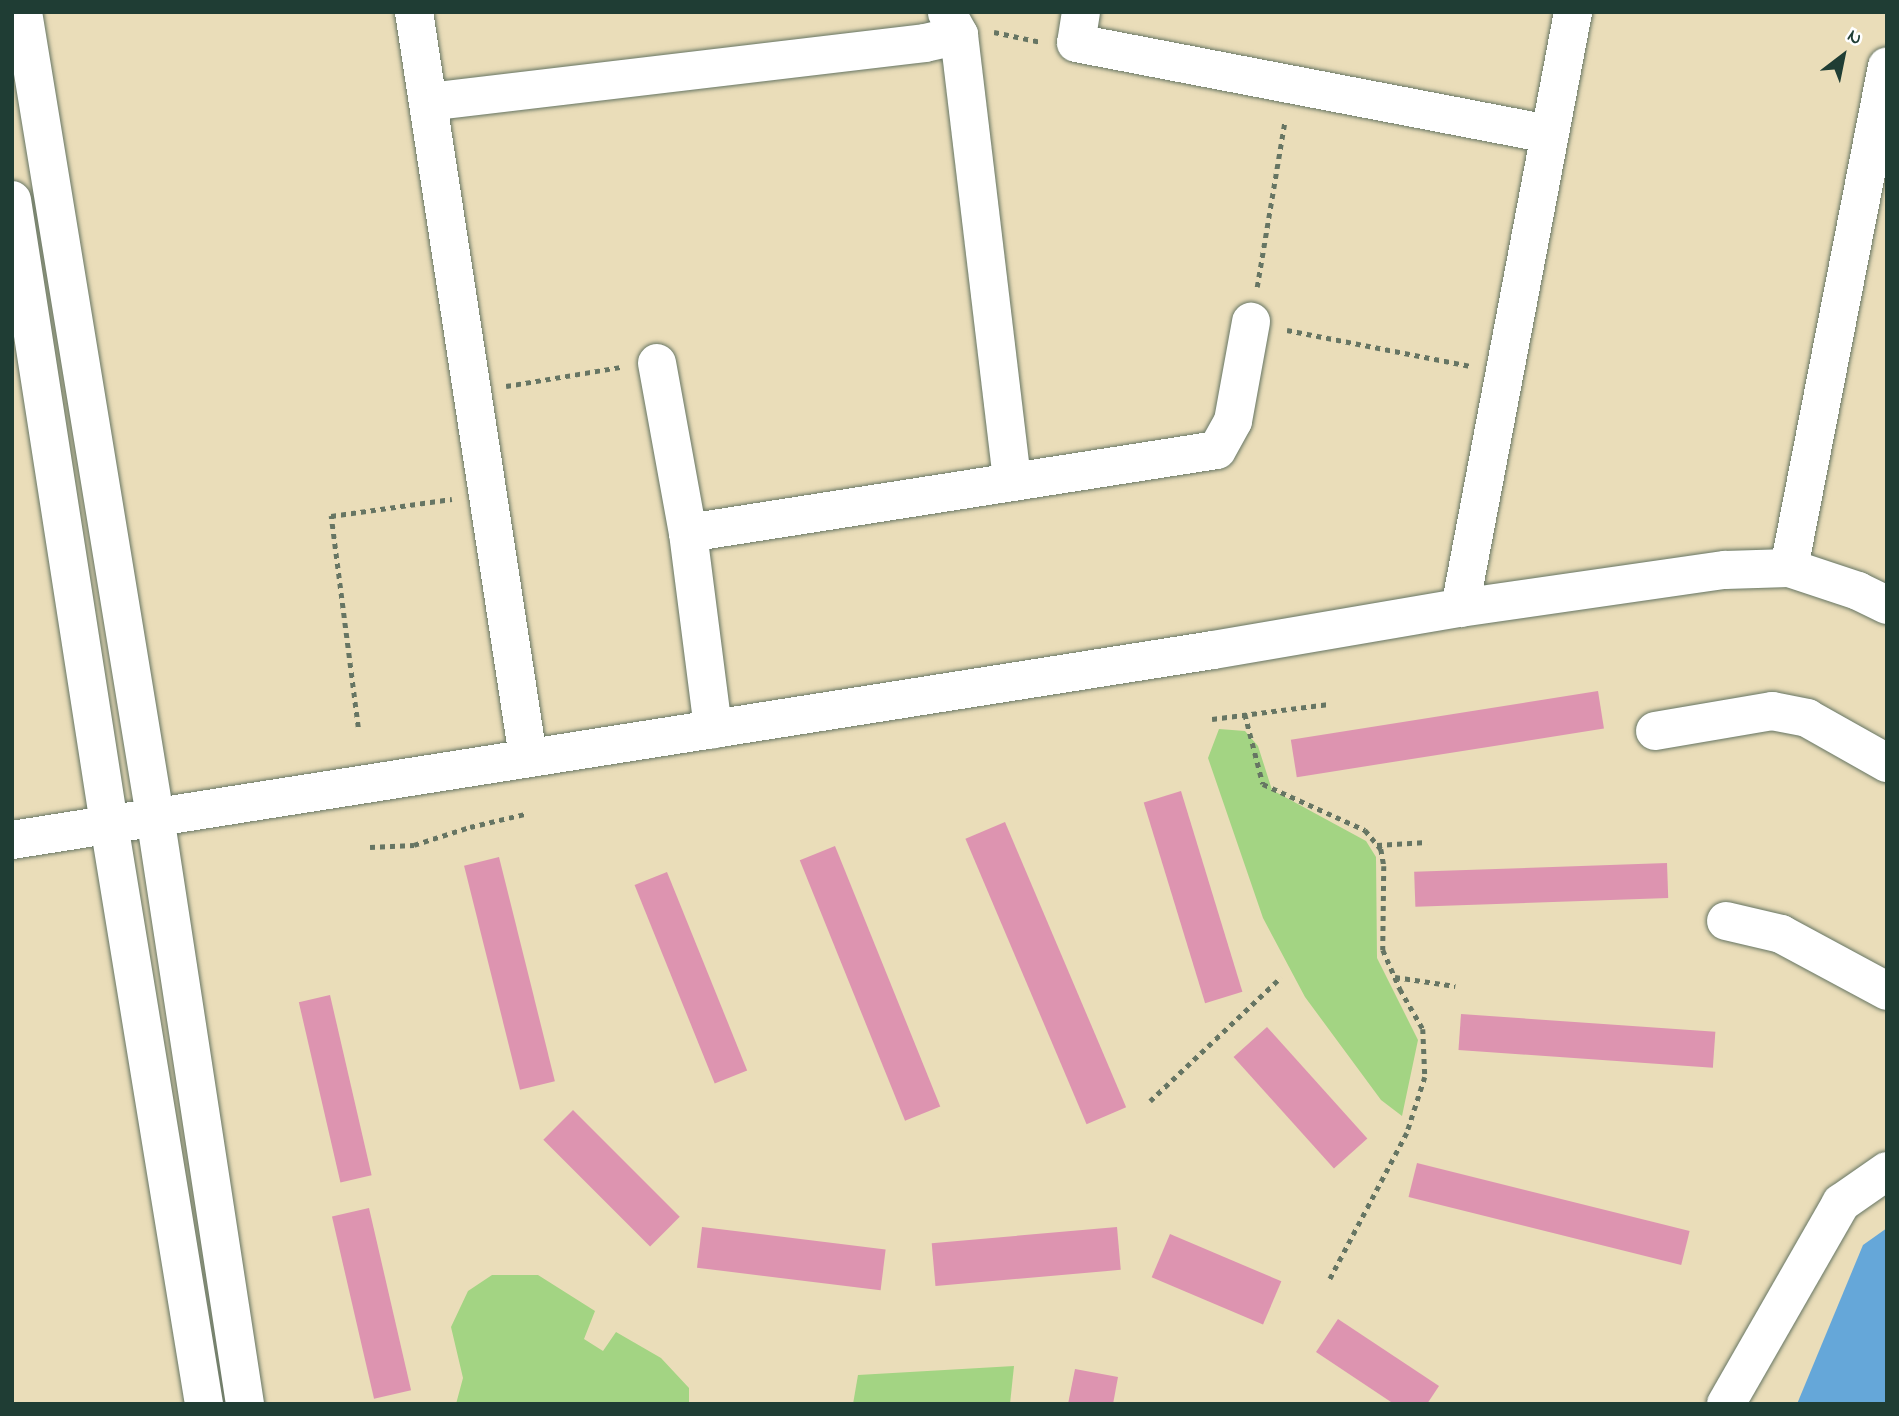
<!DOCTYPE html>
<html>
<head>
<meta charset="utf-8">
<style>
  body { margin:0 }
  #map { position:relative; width:1899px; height:1416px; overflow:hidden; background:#eaddb9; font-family:"Indie Flower",sans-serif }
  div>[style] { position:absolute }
  .green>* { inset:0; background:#a3d483 }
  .water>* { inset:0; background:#65a7d9 }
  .building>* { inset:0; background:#dd94b0; transform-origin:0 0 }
  .path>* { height:4.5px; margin-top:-2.25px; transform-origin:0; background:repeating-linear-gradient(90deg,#667563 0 5px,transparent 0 10px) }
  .roads { filter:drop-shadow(0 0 2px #667563) drop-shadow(0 0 2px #667563) }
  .minor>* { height:38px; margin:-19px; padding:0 19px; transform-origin:19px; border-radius:19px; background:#fff }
  .tertiary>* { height:38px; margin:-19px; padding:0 19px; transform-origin:19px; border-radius:19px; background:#fff }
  span { translate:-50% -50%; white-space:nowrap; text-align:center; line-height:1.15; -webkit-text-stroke:6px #fff; paint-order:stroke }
  .frame { position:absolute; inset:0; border:14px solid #1f3d34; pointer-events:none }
  .north { position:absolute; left:1808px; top:21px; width:70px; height:70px; -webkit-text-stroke:5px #fff; paint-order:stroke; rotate:32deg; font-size:19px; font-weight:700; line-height:28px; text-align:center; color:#1f3d34 }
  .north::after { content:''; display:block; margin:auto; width:24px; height:32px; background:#1f3d34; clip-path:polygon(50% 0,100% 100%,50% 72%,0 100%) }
</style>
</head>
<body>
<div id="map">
  <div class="green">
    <div style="clip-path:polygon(1219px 729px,1245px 731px,1258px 746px,1272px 790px,1366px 841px,1376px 857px,1377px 958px,1418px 1040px,1402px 1116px,1381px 1100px,1305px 997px,1263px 918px,1208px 758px)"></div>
    <div style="clip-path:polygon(492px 1275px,538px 1275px,595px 1311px,584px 1339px,603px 1351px,616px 1332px,661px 1358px,689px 1388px,689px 1404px,456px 1404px,463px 1378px,451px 1327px,468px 1291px)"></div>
    <div style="clip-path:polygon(1014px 1366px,1010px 1404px,853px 1404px,858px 1375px)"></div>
  </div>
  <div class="water">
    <div style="clip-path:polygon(1887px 1228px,1887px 1404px,1797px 1404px,1863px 1245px)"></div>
  </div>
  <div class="building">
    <div style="left:1598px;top:691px;width:38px;height:311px;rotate:81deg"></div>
    <div style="left:1181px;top:791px;width:210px;height:39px;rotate:73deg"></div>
    <div style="left:1005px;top:822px;width:310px;height:43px;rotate:67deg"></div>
    <div style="left:835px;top:846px;width:281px;height:38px;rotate:68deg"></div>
    <div style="left:499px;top:857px;width:231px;height:36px;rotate:76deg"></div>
    <div style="left:1667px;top:863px;width:35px;height:253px;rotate:88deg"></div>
    <div style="left:667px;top:872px;width:214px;height:35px;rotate:68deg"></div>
    <div style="left:330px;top:995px;width:185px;height:32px;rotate:77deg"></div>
    <div style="left:1461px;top:1014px;width:255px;height:36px;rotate:4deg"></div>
    <div style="left:1267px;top:1027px;width:150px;height:45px;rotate:48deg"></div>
    <div style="left:573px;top:1110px;width:151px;height:42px;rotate:45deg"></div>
    <div style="left:1417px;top:1163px;width:281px;height:35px;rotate:14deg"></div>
    <div style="left:369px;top:1208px;width:187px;height:38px;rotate:77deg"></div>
    <div style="left:702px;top:1227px;width:185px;height:41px;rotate:7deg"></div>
    <div style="left:1117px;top:1227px;width:43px;height:186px;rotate:85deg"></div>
    <div style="left:1170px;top:1234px;width:121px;height:47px;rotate:23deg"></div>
    <div style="clip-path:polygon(1338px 1319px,1439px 1386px,1427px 1404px,1394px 1404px,1316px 1352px)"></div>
    <div style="clip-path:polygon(1075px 1369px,1118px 1377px,1113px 1404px,1068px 1404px)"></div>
  </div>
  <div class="path">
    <div style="left:994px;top:32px;width:48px;rotate:12deg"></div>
    <div style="left:1257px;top:287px;width:169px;rotate:-80.5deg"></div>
    <div style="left:1287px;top:330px;width:187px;rotate:11.1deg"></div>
    <div style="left:506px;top:386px;width:117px;rotate:-9.4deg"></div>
    <div style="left:1245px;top:714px;width:72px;rotate:75.6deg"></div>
    <div style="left:1263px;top:784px;width:112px;rotate:24.3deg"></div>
    <div style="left:1365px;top:830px;width:25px;rotate:50deg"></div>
    <div style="left:1381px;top:849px;width:17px;rotate:80deg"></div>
    <div style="left:1384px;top:866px;width:84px;rotate:90.7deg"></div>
    <div style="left:1383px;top:950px;width:43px;rotate:66.4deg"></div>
    <div style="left:1400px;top:989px;width:46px;rotate:60.1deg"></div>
    <div style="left:1423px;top:1029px;width:48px;rotate:87.6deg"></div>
    <div style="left:1425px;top:1077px;width:59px;rotate:107.8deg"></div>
    <div style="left:1407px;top:1133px;width:165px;rotate:117.8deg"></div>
    <div style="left:1212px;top:719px;width:118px;rotate:-7.3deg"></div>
    <div style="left:358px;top:727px;width:213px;rotate:-97.3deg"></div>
    <div style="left:331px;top:516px;width:122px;rotate:-8deg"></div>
    <div style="left:1377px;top:845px;width:50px;rotate:-3.4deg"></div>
    <div style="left:370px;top:847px;width:44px;rotate:-2.6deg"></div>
    <div style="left:414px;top:845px;width:59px;rotate:-17.8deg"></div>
    <div style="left:470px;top:827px;width:57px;rotate:-13.3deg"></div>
    <div style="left:1395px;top:977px;width:61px;rotate:8.5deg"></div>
    <div style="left:1150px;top:1101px;width:180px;rotate:-43.4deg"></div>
  </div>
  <div class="roads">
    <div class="minor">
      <div style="left:414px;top:12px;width:754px;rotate:81.3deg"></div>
      <div style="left:1081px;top:12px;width:31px;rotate:99deg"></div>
      <div style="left:1076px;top:43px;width:482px;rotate:10.9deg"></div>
      <div style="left:947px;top:13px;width:25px;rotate:61deg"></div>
      <div style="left:959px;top:35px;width:449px;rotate:83.2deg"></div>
      <div style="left:428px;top:102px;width:500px;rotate:-6.77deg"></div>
      <div style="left:925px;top:43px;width:35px;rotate:-13deg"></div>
      <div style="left:657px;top:363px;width:173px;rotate:79.7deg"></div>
      <div style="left:688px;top:533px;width:198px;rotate:82.7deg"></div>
      <div style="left:688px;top:533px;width:535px;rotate:-8.92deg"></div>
      <div style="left:1217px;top:450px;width:33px;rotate:-61deg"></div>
      <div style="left:1233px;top:421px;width:101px;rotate:-79.7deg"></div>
      <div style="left:1460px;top:608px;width:607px;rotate:-79.26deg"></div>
      <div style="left:1655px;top:731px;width:119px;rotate:-9.7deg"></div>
      <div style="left:1772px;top:711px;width:36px;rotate:11deg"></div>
      <div style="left:1807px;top:718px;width:92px;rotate:29.4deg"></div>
      <div style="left:1726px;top:921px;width:57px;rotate:13.3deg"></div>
      <div style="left:1781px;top:934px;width:120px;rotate:28.3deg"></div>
      <div style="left:1726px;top:1404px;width:232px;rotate:-60.2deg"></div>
      <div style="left:1841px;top:1203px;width:56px;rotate:-34.8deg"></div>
    </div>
    <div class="tertiary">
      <div style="left:23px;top:12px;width:815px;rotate:80.68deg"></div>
      <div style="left:155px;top:816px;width:595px;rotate:81.3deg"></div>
      <div style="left:12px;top:200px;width:631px;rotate:81.16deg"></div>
      <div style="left:109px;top:824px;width:588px;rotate:80.7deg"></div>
      <div style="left:1789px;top:568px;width:511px;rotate:-78.95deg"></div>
      <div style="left:12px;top:840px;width:1216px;rotate:-8.99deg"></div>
      <div style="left:1213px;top:650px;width:251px;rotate:-9.7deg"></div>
      <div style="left:1460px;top:608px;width:268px;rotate:-8.2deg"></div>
      <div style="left:1725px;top:570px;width:64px;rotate:-1.8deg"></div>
      <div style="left:1789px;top:568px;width:73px;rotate:18.4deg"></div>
      <div style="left:1858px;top:591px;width:32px;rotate:26deg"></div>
    </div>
  </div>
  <div class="frame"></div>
  <div class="north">N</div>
</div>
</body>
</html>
